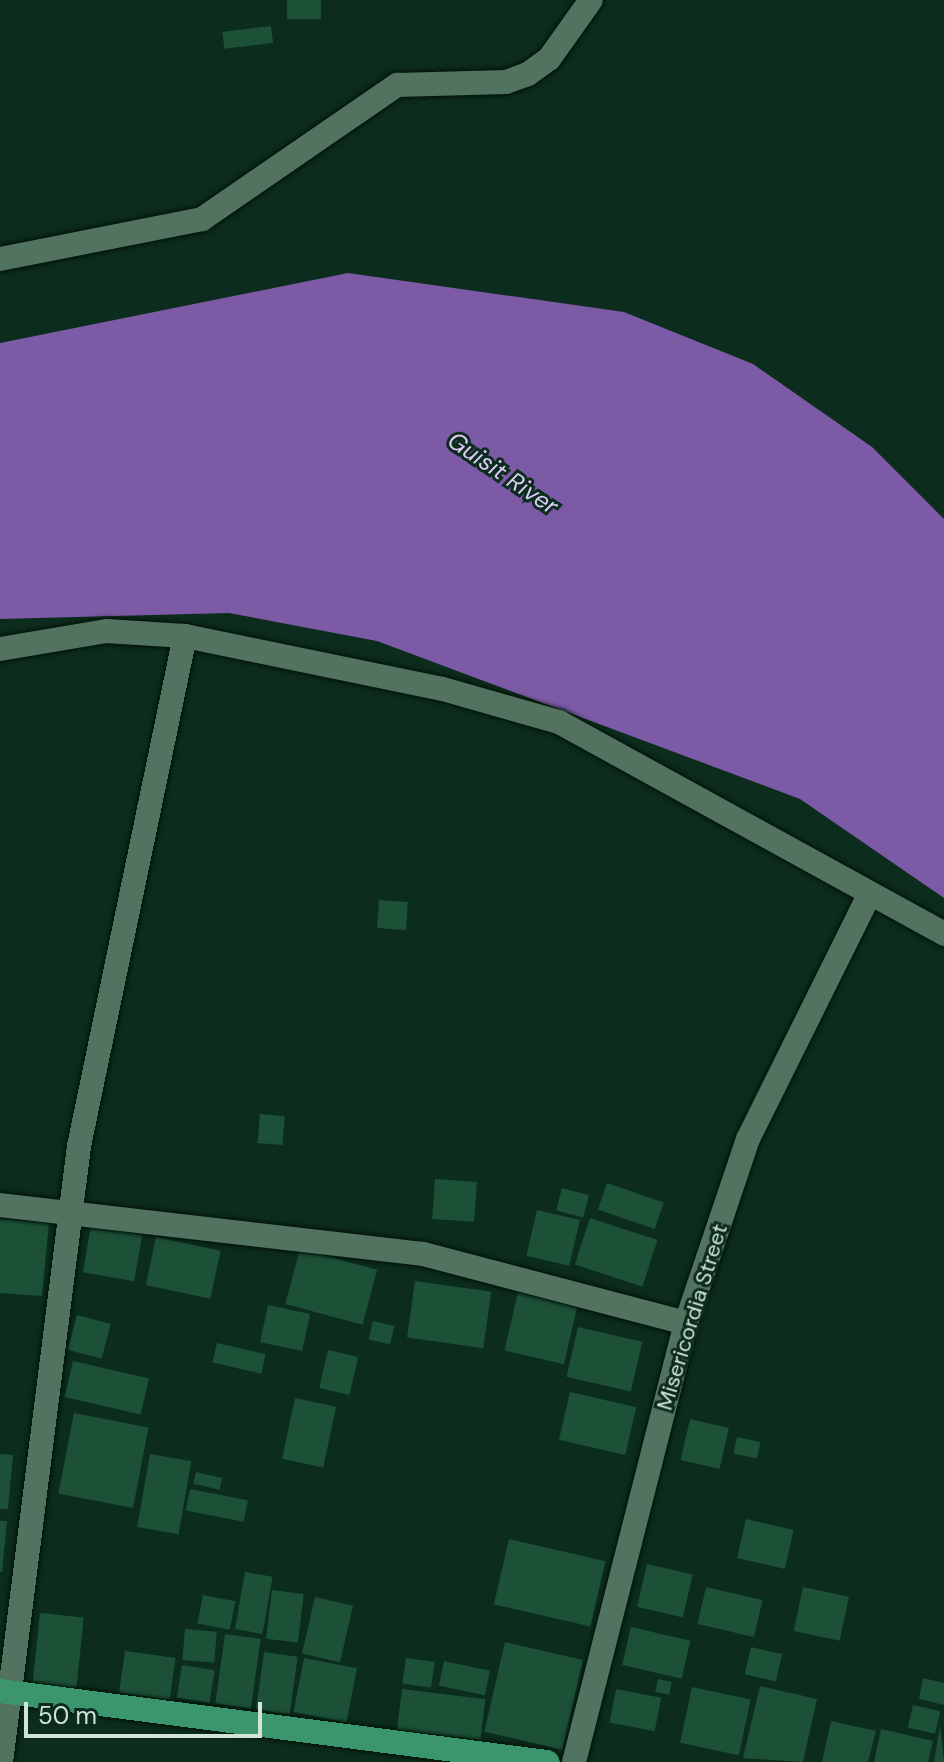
<!DOCTYPE html>
<html>
<head>
<meta charset="utf-8">
<style>
  body { margin:0 }
  #map { position:relative; width:944px; height:1762px; overflow:hidden; background:#0c2c1d; font-family:"DM Sans",sans-serif }
  div>[style] { position:absolute }
  .water>* { inset:0; background:#7c5aa5 }
  .building>* { inset:0; background:#1c5138; transform-origin:0 0 }
  .roads { filter:drop-shadow(0 0 2px #001308) drop-shadow(0 0 2px #001308) }
  .minor>* { height:24px; margin:-12px; padding:0 12px; transform-origin:12px; border-radius:12px; background:#527360 }
  .major>* { height:24px; margin:-12px; padding:0 12px; transform-origin:12px; border-radius:12px; background:#3c966d }
  span { translate:-50% -50%; white-space:nowrap; text-align:center; line-height:1.15; -webkit-text-stroke:6px #0c2c1d; paint-order:stroke }
  .street-label { font-size:22px; color:#d2e4da }
  .water-label { font-size:24px; color:#dccbf4; font-style:italic }
  .scale { position:absolute; left:24px; top:1702px; width:238px; height:36px; box-sizing:border-box; border:4px solid #d2e4da; border-top:0; padding-left:10px; font-size:24px; line-height:28px; white-space:nowrap; color:#d2e4da; -webkit-text-stroke:6px #0c2c1d; paint-order:stroke }
</style>
</head>
<body>
<div id="map">
  <div class="water">
    <div style="clip-path:polygon(348px 273px,624px 312px,753px 364px,872px 447px,944px 519px,944px 898px,800px 799px,377px 641px,229px 613px,0 619px,0 343px)"></div>
  </div>
  <div class="building">
    <div style="left:287px;top:0;width:34px;height:19px"></div>
    <div style="left:271px;top:26px;width:17px;height:49px;rotate:83deg"></div>
    <div style="left:379px;top:900px;width:29px;height:28px;rotate:4deg"></div>
    <div style="left:260px;top:1114px;width:25px;height:29px;rotate:5deg"></div>
    <div style="left:435px;top:1179px;width:42px;height:40px;rotate:4deg"></div>
    <div style="left:607px;top:1183px;width:60px;height:28px;rotate:19deg"></div>
    <div style="left:562px;top:1188px;width:28px;height:23px;rotate:15deg"></div>
    <div style="left:537px;top:1210px;width:44px;height:47px;rotate:13deg"></div>
    <div style="left:590px;top:1218px;width:71px;height:49px;rotate:18deg"></div>
    <div style="clip-path:polygon(0 1219px,49px 1223px,42px 1296px,0 1293px)"></div>
    <div style="left:91px;top:1226px;width:52px;height:47px;rotate:10deg"></div>
    <div style="left:156px;top:1237px;width:66px;height:49px;rotate:12deg"></div>
    <div style="left:300px;top:1249px;width:80px;height:57px;rotate:15deg"></div>
    <div style="left:415px;top:1281px;width:77px;height:57px;rotate:8deg"></div>
    <div style="left:518px;top:1292px;width:61px;height:60px;rotate:13deg"></div>
    <div style="left:268px;top:1305px;width:43px;height:38px;rotate:12deg"></div>
    <div style="left:77px;top:1315px;width:35px;height:36px;rotate:15deg"></div>
    <div style="left:373px;top:1321px;width:22px;height:19px;rotate:13deg"></div>
    <div style="left:578px;top:1327px;width:66px;height:51px;rotate:13deg"></div>
    <div style="left:217px;top:1343px;width:50px;height:20px;rotate:13deg"></div>
    <div style="left:328px;top:1350px;width:31px;height:39px;rotate:13deg"></div>
    <div style="left:73px;top:1361px;width:78px;height:37px;rotate:13deg"></div>
    <div style="left:570px;top:1392px;width:68px;height:49px;rotate:13deg"></div>
    <div style="left:295px;top:1398px;width:42px;height:62px;rotate:12deg"></div>
    <div style="left:74px;top:1413px;width:76px;height:82px;rotate:11deg"></div>
    <div style="left:690px;top:1419px;width:40px;height:42px;rotate:13deg"></div>
    <div style="left:737px;top:1437px;width:24px;height:17px;rotate:12deg"></div>
    <div style="clip-path:polygon(0 1454px,13px 1455px,8px 1509px,0 1509px)"></div>
    <div style="left:150px;top:1454px;width:42px;height:74px;rotate:10deg"></div>
    <div style="left:196px;top:1472px;width:27px;height:12px;rotate:13deg"></div>
    <div style="left:190px;top:1489px;width:59px;height:22px;rotate:11deg"></div>
    <div style="left:746px;top:1519px;width:49px;height:40px;rotate:13deg"></div>
    <div style="clip-path:polygon(0 1521px,7px 1521px,2px 1572px,0 1572px)"></div>
    <div style="left:509px;top:1539px;width:99px;height:67px;rotate:13deg"></div>
    <div style="left:647px;top:1564px;width:47px;height:44px;rotate:13deg"></div>
    <div style="left:245px;top:1572px;width:28px;height:58px;rotate:10deg"></div>
    <div style="left:706px;top:1587px;width:58px;height:38px;rotate:13deg"></div>
    <div style="left:803px;top:1587px;width:47px;height:45px;rotate:12deg"></div>
    <div style="left:272px;top:1590px;width:32px;height:49px;rotate:7deg"></div>
    <div style="left:203px;top:1595px;width:33px;height:29px;rotate:11deg"></div>
    <div style="left:315px;top:1597px;width:39px;height:58px;rotate:13deg"></div>
    <div style="left:40px;top:1613px;width:44px;height:74px;rotate:6deg"></div>
    <div style="left:631px;top:1627px;width:61px;height:39px;rotate:13deg"></div>
    <div style="left:185px;top:1629px;width:32px;height:31px;rotate:5deg"></div>
    <div style="left:225px;top:1634px;width:36px;height:70px;rotate:8deg"></div>
    <div style="left:505px;top:1642px;width:80px;height:92px;rotate:13deg"></div>
    <div style="left:751px;top:1647px;width:32px;height:28px;rotate:13deg"></div>
    <div style="left:125px;top:1651px;width:51px;height:42px;rotate:8deg"></div>
    <div style="left:264px;top:1652px;width:34px;height:58px;rotate:8deg"></div>
    <div style="left:304px;top:1658px;width:54px;height:55px;rotate:11deg"></div>
    <div style="left:406px;top:1658px;width:29px;height:26px;rotate:8deg"></div>
    <div style="left:444px;top:1661px;width:47px;height:25px;rotate:12deg"></div>
    <div style="left:182px;top:1665px;width:33px;height:33px;rotate:9deg"></div>
    <div style="clip-path:polygon(923px 1678px,944px 1683px,944px 1705px,919px 1699px)"></div>
    <div style="left:658px;top:1679px;width:14px;height:13px;rotate:12deg"></div>
    <div style="clip-path:polygon(760px 1686px,817px 1699px,803px 1762px,743px 1758px)"></div>
    <div style="left:692px;top:1687px;width:60px;height:57px;rotate:12deg"></div>
    <div style="left:402px;top:1689px;width:84px;height:41px;rotate:7deg"></div>
    <div style="left:616px;top:1689px;width:46px;height:34px;rotate:11deg"></div>
    <div style="left:913px;top:1705px;width:28px;height:23px;rotate:13deg"></div>
    <div style="clip-path:polygon(831px 1721px,876px 1731px,868px 1762px,822px 1762px)"></div>
    <div style="clip-path:polygon(940px 1726px,944px 1762px,934px 1762px)"></div>
    <div style="clip-path:polygon(881px 1729px,933px 1741px,928px 1762px,874px 1762px)"></div>
  </div>
  <div class="roads">
    <div class="minor">
      <div style="left:0;top:259px;width:206px;rotate:-11.2deg"></div>
      <div style="left:202px;top:219px;width:237px;rotate:-34.5deg"></div>
      <div style="left:397px;top:85px;width:109px;rotate:-1.6deg"></div>
      <div style="left:506px;top:82px;width:23px;rotate:-20deg"></div>
      <div style="left:528px;top:74px;width:26px;rotate:-36deg"></div>
      <div style="left:549px;top:59px;width:72px;rotate:-54.6deg"></div>
      <div style="left:0;top:649px;width:108px;rotate:-9.6deg"></div>
      <div style="left:106px;top:631px;width:79px;rotate:3.6deg"></div>
      <div style="left:185px;top:636px;width:263px;rotate:11.6deg"></div>
      <div style="left:443px;top:689px;width:121px;rotate:15.9deg"></div>
      <div style="left:559px;top:722px;width:440px;rotate:28.8deg"></div>
      <div style="left:0;top:1205px;width:426px;rotate:6.6deg"></div>
      <div style="left:423px;top:1254px;width:272px;rotate:14.7deg"></div>
      <div style="left:1px;top:1762px;width:621px;rotate:-82.78deg"></div>
      <div style="left:79px;top:1146px;width:521px;rotate:-78.26deg"></div>
      <div style="left:574px;top:1762px;width:453px;rotate:-75.7deg"></div>
      <div style="left:686px;top:1323px;width:194px;rotate:-71.4deg"></div>
      <div style="left:748px;top:1139px;width:272px;rotate:-63.6deg"></div>
    </div>
    <div class="major">
      <div style="left:0;top:1691px;width:552px;rotate:7.4deg"></div>
    </div>
  </div>
  <div class="street-label">
    <span style="left:692px;top:1317px;rotate:-73deg">Misericordia Street</span>
  </div>
  <div class="water-label">
    <span style="left:503px;top:473px;rotate:34deg">Guisit River</span>
  </div>
  <div class="scale">50 m</div>
</div>
</body>
</html>
